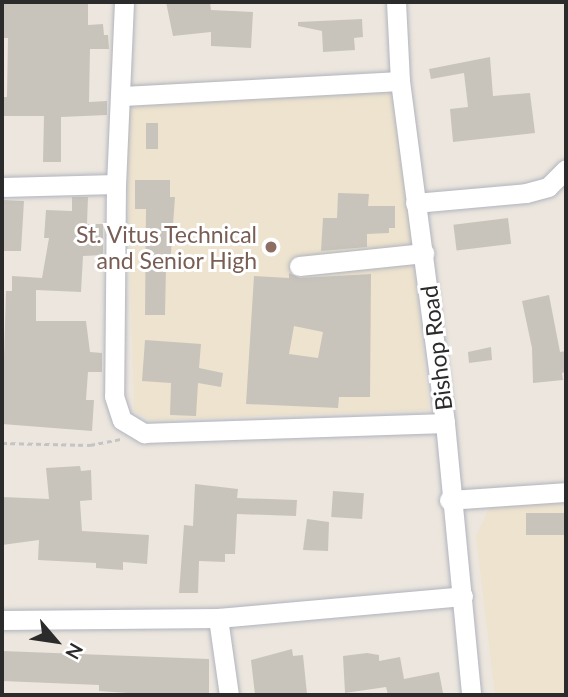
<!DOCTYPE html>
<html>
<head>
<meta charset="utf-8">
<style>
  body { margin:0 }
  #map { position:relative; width:568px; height:697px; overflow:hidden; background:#ece6de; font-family:Lato,sans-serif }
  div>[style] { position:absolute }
  .education>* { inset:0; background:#ede3ce }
  .building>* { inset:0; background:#c8c4bc; transform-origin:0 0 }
  .path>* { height:2.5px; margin-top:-1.25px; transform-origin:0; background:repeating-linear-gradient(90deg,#c4c4c4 0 5px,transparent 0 8.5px) }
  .roads { filter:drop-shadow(0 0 2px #b1b4be) drop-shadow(0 0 2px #b1b4be) }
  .minor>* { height:19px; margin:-9.5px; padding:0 9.5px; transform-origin:9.5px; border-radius:9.5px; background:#fff }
  .dots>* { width:19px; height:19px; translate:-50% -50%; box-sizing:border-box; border:4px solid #fff; border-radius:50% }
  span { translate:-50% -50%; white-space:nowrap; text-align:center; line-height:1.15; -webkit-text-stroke:6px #fff; paint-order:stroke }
  .education-label { font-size:23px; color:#785e54 }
  .right { translate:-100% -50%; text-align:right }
  .street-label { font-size:23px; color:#2b2b2b }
  .frame { position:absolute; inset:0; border:4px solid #2b2b2b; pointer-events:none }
  .north { position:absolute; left:21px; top:606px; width:70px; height:70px; -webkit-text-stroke:5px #fff; paint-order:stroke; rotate:119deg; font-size:19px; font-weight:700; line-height:28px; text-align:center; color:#2b2b2b }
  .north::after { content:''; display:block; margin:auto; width:24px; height:32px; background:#2b2b2b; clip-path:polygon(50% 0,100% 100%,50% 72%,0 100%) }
</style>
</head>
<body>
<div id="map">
  <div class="education">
    <div style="clip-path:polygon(394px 73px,429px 410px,150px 420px,134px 411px,125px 85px)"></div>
    <div style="clip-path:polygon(566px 497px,566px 695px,495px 695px,476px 537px,491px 504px)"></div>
  </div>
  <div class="building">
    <div style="clip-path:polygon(2px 2px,88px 2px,88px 25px,103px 24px,104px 35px,108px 35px,109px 49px,90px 49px,89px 102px,107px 101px,107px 115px,61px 117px,61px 162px,43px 162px,44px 116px,2px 116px,2px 97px,7px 97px,8px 38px,2px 38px)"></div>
    <div style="clip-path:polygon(166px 2px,210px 2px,211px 10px,253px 12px,251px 48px,211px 46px,211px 32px,173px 36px)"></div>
    <div style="clip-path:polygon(362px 19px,363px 37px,354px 38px,355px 50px,323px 52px,322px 31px,298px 26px,298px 22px)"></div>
    <div style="clip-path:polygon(490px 57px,493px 96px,530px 93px,535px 133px,453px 142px,450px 109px,468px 107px,464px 73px,431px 79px,429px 69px)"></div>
    <div style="left:146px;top:123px;width:12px;height:26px"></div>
    <div style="clip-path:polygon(135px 180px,170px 180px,170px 197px,175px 197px,170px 267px,166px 267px,165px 315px,145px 315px,146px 209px,135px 209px)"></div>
    <div style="clip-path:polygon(338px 193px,369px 194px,368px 206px,395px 206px,395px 228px,389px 228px,389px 233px,367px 234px,367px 247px,321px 251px,323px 218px,337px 218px)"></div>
    <div style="clip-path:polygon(72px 197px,88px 197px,87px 224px,103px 224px,103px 255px,83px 256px,81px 292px,36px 290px,36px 321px,86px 321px,90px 352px,102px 353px,102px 372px,88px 372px,86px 400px,94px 400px,92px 431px,2px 424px,6px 291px,12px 291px,12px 276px,42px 278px,49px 238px,44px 238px,46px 210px,72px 211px)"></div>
    <div style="clip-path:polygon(2px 200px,24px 201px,21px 251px,2px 251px)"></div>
    <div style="left:508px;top:218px;width:26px;height:55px;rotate:83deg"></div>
    <div style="clip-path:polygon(evenodd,289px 273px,300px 278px,371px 274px,370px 397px,339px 397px,338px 408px,246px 404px,254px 276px,289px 278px,289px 273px,294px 326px,323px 332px,318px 358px,289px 354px,294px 326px)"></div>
    <div style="clip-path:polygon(549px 295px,560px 352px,566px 351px,566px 372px,562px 373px,563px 380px,533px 383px,532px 348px,522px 301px)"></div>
    <div style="clip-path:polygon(145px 340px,201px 344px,199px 368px,223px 373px,221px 387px,198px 383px,196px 416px,170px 415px,171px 383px,142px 381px)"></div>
    <div style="clip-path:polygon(491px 347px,492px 360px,469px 363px,468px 352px)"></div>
    <div style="clip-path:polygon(80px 466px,81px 471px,91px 470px,92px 500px,80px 501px,82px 531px,149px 535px,147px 564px,123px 562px,123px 570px,96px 568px,96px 563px,38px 560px,39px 540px,2px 545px,2px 497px,49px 499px,46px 468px)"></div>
    <div style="clip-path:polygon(195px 484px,238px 489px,237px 498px,297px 500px,296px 516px,237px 514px,235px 554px,225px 554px,225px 562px,199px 561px,198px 593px,179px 593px,184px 525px,193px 526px)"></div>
    <div style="left:333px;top:491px;width:31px;height:26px;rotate:4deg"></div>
    <div style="left:566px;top:513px;width:22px;height:40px;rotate:90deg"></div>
    <div style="clip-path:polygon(307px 519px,329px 522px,328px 551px,303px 550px)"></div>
    <div style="clip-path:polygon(292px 649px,293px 656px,303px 655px,307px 694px,255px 695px,251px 660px)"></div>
    <div style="clip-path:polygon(2px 651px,209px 659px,209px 695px,156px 695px,99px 691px,99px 685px,2px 681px)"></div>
    <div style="clip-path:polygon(367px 653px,379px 655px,379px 661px,400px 657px,404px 679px,439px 672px,443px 693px,388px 695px,386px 687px,345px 693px,343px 656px)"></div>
  </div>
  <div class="path">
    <div style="left:2px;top:443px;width:88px;rotate:1.3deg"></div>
    <div style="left:90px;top:445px;width:32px;rotate:-11deg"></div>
  </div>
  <div class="roads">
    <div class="minor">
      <div style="left:124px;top:2px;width:182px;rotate:92.5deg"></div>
      <div style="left:116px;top:184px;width:212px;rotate:90.5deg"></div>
      <div style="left:114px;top:396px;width:25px;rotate:72deg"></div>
      <div style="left:122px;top:420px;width:26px;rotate:31deg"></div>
      <div style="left:144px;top:433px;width:301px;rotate:-1.9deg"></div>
      <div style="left:396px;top:2px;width:79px;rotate:87.1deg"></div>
      <div style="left:400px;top:81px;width:345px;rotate:82.5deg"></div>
      <div style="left:445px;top:423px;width:273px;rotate:84.5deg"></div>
      <div style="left:123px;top:96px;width:277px;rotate:-3.1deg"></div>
      <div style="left:2px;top:187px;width:114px;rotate:-1.5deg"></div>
      <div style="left:415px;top:203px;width:111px;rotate:-5.1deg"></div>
      <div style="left:526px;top:193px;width:23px;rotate:-15deg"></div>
      <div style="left:548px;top:187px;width:25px;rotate:-45deg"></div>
      <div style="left:299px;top:266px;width:126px;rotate:-5.9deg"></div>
      <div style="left:449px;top:500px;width:117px;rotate:-3.9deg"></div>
      <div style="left:218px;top:618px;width:78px;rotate:81.9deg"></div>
      <div style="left:2px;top:620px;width:216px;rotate:-0.5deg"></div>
      <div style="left:218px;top:618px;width:246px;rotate:-5.1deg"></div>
    </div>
  </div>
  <div class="dots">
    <div style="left:271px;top:247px;background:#8d6e63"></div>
  </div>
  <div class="education-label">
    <span class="right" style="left:257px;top:247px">St. Vitus Technical<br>and Senior High</span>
  </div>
  <div class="street-label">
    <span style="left:436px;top:348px;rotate:-97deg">Bishop Road</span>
  </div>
  <div class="frame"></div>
  <div class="north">N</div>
</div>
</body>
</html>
